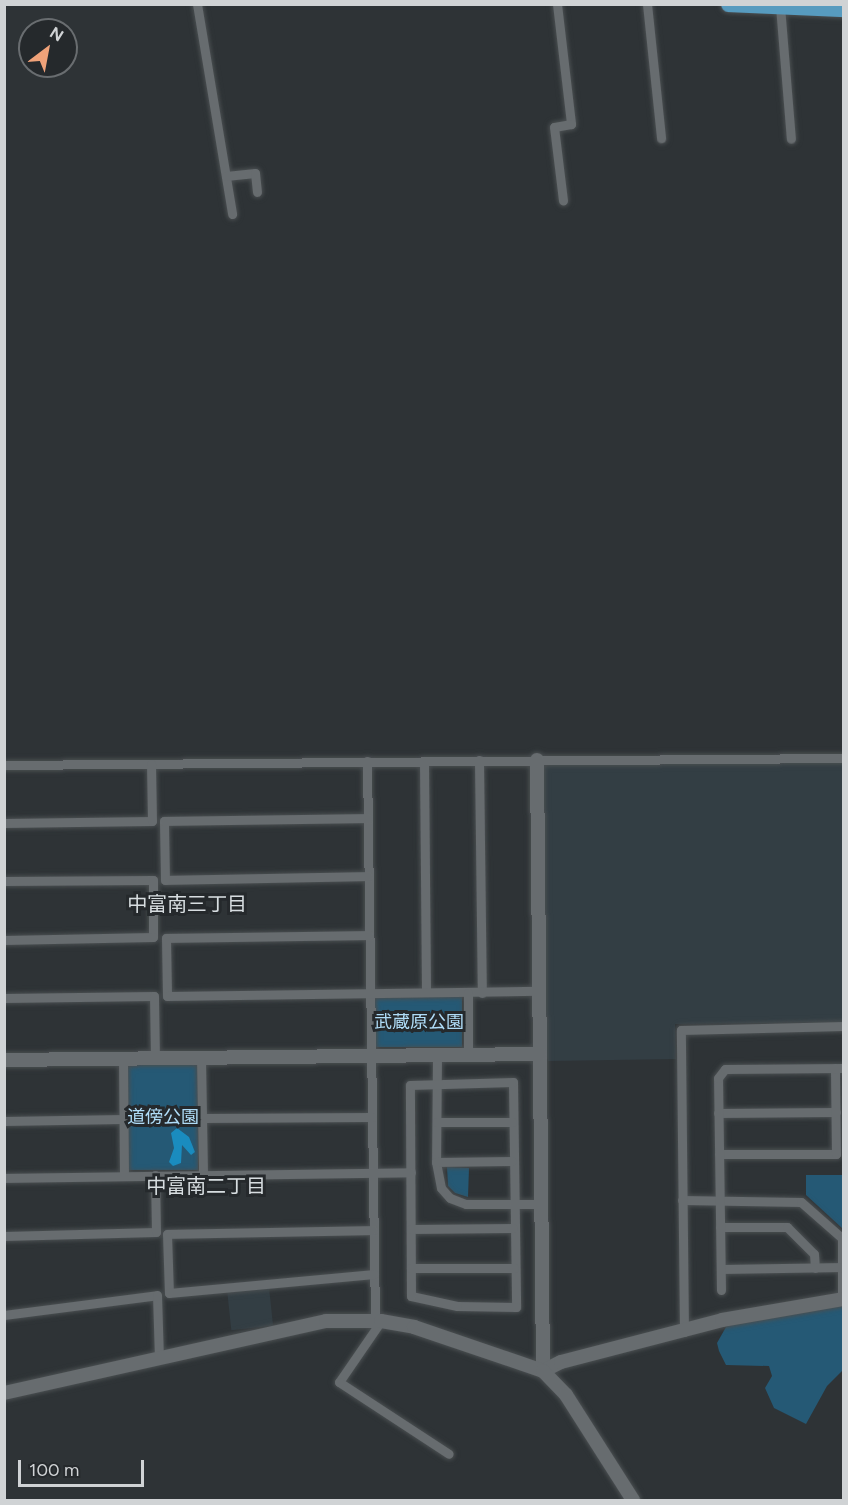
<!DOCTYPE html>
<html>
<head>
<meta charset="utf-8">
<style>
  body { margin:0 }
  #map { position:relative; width:848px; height:1505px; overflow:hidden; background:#2e3336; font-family:Figtree,"Noto Sans JP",sans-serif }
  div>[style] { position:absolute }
  .built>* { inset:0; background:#333e44; transform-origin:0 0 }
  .green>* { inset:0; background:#255975; transform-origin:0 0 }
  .water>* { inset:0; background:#1a8cbf }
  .roads { filter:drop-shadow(0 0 2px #4a4f51) drop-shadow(0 0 2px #4a4f51) }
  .street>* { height:9px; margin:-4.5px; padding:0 4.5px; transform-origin:4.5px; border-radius:4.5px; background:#676c6f }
  .secondary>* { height:14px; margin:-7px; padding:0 7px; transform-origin:7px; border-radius:7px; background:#676c6f }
  .primary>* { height:15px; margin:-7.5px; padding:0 7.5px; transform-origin:7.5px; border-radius:7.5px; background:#579bbf }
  span { translate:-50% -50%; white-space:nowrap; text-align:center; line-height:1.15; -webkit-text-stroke:6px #25292c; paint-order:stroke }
  .park-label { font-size:18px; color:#afdcf7 }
  .neighbourhood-label { font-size:20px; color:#d7dde0 }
  .frame { position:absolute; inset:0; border:6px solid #d0d3d5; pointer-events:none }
  .north { position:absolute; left:18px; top:18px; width:60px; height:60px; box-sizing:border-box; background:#25292c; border:2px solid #696d70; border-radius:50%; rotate:32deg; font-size:16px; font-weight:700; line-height:24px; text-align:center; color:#d0d3d5 }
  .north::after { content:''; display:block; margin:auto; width:21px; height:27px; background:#f0a279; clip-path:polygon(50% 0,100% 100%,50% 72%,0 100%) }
  .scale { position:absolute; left:18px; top:1460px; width:126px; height:27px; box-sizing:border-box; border:3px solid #d0d3d5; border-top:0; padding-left:8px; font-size:18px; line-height:21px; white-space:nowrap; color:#d0d3d5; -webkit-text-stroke:4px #25292c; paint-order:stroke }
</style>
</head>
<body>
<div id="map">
  <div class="built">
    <div style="clip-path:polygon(843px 762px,843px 1022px,675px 1024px,676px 1059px,548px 1061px,544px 1043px,541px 763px)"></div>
    <div style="left:269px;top:1287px;width:39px;height:42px;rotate:84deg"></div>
  </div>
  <div class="green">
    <div style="left:375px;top:996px;width:87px;height:51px"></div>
    <div style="left:127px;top:1065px;width:71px;height:105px"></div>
    <div style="clip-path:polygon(447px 1167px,469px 1168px,468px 1197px,455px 1193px,448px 1186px)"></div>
    <div style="clip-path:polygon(806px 1175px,843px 1175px,843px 1229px,806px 1195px)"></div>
    <div style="clip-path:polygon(843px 1304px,843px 1370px,827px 1386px,806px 1424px,774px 1408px,765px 1388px,772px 1376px,769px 1366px,726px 1365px,719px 1351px,717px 1343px,726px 1327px,757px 1316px)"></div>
  </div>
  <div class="water">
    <div style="clip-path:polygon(177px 1128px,189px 1137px,195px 1152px,191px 1155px,182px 1145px,181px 1163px,173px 1166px,169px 1162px,174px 1148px,171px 1133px)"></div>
  </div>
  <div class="roads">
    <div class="street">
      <div style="left:197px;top:4px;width:213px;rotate:80.5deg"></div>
      <div style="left:557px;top:4px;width:121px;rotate:83.3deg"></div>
      <div style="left:571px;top:124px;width:17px;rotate:170deg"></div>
      <div style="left:554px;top:127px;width:74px;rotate:83deg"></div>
      <div style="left:647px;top:4px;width:135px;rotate:84deg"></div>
      <div style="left:780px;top:6px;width:133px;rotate:85.3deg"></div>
      <div style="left:226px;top:176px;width:29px;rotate:-6deg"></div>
      <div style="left:255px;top:173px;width:19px;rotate:84deg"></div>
      <div style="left:479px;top:760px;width:233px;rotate:89.3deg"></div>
      <div style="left:367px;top:761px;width:559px;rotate:89.18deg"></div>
      <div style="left:424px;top:761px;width:231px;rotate:89.5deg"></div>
      <div style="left:4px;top:765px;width:840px;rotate:-0.48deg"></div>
      <div style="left:4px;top:823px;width:148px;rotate:-0.8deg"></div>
      <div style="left:152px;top:821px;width:57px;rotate:-91deg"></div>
      <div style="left:368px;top:876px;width:203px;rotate:178.9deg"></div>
      <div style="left:165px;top:880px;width:59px;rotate:-91deg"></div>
      <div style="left:164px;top:821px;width:204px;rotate:-0.8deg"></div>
      <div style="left:4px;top:881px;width:149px;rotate:-0.4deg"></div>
      <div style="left:153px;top:880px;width:57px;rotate:90deg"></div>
      <div style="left:153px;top:937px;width:149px;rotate:178.8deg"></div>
      <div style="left:369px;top:935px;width:203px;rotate:179.2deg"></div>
      <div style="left:166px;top:938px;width:58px;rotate:89deg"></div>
      <div style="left:167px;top:996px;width:372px;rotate:-0.8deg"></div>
      <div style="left:468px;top:993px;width:62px;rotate:90deg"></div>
      <div style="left:4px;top:998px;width:150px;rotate:-0.8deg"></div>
      <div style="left:154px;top:996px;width:62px;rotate:89.1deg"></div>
      <div style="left:437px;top:1055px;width:107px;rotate:90.5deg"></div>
      <div style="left:436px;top:1162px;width:26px;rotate:79deg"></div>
      <div style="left:441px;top:1188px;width:13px;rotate:48deg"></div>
      <div style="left:450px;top:1198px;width:17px;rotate:21deg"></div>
      <div style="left:466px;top:1204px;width:76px"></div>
      <div style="left:201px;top:1058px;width:116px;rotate:89deg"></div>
      <div style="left:123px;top:1059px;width:117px;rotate:89.5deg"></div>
      <div style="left:513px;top:1082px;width:225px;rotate:89.2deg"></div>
      <div style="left:516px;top:1307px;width:59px;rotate:-179deg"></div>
      <div style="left:457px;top:1306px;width:47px;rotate:-167.7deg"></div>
      <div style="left:411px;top:1296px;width:211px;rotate:-90.3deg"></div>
      <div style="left:410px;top:1085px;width:103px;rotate:-1.7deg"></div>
      <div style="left:718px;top:1113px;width:118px;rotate:-0.5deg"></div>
      <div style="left:202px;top:1118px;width:170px;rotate:-0.3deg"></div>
      <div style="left:4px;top:1121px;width:119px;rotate:-1deg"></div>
      <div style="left:437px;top:1122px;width:75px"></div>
      <div style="left:719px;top:1154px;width:117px"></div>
      <div style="left:836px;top:1154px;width:86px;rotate:-90.7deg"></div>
      <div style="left:436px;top:1162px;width:76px;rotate:-0.8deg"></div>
      <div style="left:4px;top:1178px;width:407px;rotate:-0.8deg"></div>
      <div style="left:682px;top:1200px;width:119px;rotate:1deg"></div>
      <div style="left:801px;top:1202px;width:55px;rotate:41.3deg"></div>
      <div style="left:842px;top:1238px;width:61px;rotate:90deg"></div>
      <div style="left:720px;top:1227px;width:67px"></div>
      <div style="left:787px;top:1227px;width:38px;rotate:45deg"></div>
      <div style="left:814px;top:1254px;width:14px;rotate:86deg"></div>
      <div style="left:411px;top:1229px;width:102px;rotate:-0.6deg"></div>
      <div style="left:373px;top:1230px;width:206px;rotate:178.9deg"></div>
      <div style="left:167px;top:1234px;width:59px;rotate:88.1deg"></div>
      <div style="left:169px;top:1293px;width:206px;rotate:-5.3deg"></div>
      <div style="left:4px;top:1236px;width:152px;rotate:-1.5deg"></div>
      <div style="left:156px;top:1232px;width:57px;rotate:-91deg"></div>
      <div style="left:411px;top:1268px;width:103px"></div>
      <div style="left:721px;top:1269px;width:123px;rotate:-0.9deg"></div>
      <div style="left:721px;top:1290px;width:212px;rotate:-90.8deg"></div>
      <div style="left:718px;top:1078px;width:11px;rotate:-52deg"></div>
      <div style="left:725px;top:1069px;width:119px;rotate:-0.5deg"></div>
      <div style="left:4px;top:1315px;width:154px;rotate:-7.4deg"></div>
      <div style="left:157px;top:1295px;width:64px;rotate:88.2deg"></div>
      <div style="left:381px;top:1321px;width:74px;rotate:124.5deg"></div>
      <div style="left:339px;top:1382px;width:131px;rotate:33.2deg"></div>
      <div style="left:684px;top:1332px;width:302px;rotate:-90.6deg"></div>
      <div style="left:681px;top:1030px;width:163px;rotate:-1.4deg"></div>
    </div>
    <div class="secondary">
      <div style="left:537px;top:760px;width:611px;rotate:89.44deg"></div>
      <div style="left:4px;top:1060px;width:536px;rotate:-0.64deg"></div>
      <div style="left:543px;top:1371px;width:20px;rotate:-27deg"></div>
      <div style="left:561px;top:1362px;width:166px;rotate:-14.6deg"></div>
      <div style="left:722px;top:1320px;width:124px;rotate:-9.8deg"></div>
      <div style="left:4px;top:1393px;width:330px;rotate:-12.6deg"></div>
      <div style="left:326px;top:1321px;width:55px"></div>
      <div style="left:381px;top:1321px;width:34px;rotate:10deg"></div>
      <div style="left:414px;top:1327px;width:136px;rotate:18.8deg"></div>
      <div style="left:543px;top:1371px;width:33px;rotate:46deg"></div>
      <div style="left:566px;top:1395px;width:125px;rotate:57.5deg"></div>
    </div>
    <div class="primary">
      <div style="left:728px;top:4px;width:116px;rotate:2.5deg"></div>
    </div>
  </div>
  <div class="park-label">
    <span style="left:419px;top:1022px">武蔵原公園</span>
    <span style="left:163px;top:1117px">道傍公園</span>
  </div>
  <div class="neighbourhood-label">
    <span style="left:187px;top:904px">中富南三丁目</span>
    <span style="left:206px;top:1186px">中富南二丁目</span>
  </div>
  <div class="frame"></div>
  <div class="north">N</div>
  <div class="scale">100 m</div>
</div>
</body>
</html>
